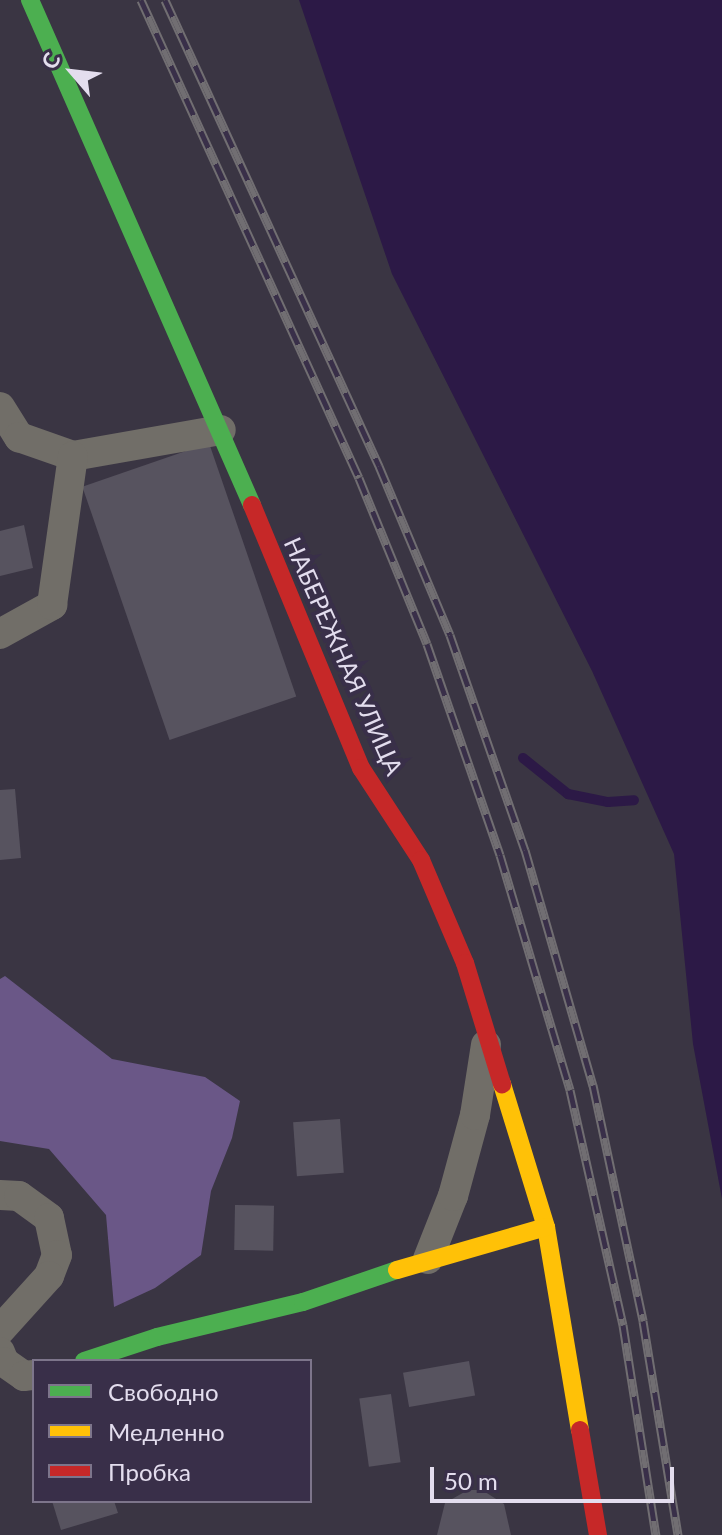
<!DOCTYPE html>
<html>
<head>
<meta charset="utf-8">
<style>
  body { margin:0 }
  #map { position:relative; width:722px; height:1535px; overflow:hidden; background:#3a3543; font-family:Lato,sans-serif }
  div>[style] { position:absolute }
  .forest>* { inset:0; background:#6a5787 }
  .water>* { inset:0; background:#2c1946 }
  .stream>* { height:10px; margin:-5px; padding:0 5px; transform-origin:5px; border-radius:5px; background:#2c1946 }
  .building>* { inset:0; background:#57535f; transform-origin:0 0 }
  .street>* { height:30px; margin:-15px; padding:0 15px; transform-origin:15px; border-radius:15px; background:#716e68 }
  .fast>* { height:18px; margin:-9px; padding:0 9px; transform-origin:9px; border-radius:9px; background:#4caf50 }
  .slow>* { height:18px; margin:-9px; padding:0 9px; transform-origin:9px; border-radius:9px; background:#ffc107 }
  .jam>* { height:18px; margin:-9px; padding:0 9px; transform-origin:9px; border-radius:9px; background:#c62828 }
  .rail>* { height:9px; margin-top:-4.5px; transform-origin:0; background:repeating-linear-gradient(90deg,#392f49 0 18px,#716e72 0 36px); box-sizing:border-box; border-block:2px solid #716e72 }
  span { translate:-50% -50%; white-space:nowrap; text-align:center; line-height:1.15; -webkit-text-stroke:8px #392f49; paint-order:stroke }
  .street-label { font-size:24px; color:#e3ddee }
  .legend { position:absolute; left:32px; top:1359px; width:280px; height:144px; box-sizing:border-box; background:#392f49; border:2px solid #7d758b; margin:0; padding:10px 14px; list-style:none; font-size:24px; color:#e3ddee }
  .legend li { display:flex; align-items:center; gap:16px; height:40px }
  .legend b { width:40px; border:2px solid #7d758b }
  .north { position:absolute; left:32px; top:32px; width:80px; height:80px; -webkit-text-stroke:6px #392f49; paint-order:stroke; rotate:298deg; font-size:22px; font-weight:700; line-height:32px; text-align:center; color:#e3ddee }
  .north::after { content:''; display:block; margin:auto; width:28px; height:36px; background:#e3ddee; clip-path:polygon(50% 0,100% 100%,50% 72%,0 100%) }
  .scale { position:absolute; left:430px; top:1467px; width:244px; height:36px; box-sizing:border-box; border:4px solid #e3ddee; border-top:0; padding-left:10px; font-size:24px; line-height:28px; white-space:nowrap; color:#e3ddee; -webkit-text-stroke:6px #392f49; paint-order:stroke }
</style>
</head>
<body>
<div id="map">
  <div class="forest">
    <div style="clip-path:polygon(5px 976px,112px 1059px,205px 1077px,240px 1101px,232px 1138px,211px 1191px,201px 1255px,155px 1288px,114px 1307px,106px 1215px,49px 1149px,0 1141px,0 979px)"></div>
  </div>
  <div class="water">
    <div style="clip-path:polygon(299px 0,722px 0,722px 1199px,693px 1044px,674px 854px,592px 671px,392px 274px)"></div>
  </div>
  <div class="stream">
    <div style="left:523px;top:758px;width:58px;rotate:38.7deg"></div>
    <div style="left:568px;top:794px;width:41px;rotate:11.3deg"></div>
    <div style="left:608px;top:802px;width:26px;rotate:-4deg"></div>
  </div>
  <div class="building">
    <div style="left:209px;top:443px;width:268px;height:134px;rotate:71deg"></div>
    <div style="clip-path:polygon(24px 525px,33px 568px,0 576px,0 531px)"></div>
    <div style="clip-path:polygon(15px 789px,21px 858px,0 860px,0 790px)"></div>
    <div style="left:340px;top:1119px;width:54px;height:47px;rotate:86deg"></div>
    <div style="left:235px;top:1205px;width:39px;height:45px;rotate:1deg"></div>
    <div style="left:469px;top:1361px;width:35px;height:67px;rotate:80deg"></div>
    <div style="left:391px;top:1394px;width:69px;height:32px;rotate:82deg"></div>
    <div style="clip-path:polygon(468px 1490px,482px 1490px,504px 1504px,511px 1535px,437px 1535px,445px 1503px)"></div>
    <div style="clip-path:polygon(52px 1501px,114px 1501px,118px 1513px,61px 1530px)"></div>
  </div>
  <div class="street">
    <div style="left:0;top:407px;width:36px;rotate:58deg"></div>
    <div style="left:19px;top:437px;width:57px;rotate:19.4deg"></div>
    <div style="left:73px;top:456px;width:150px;rotate:-10deg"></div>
    <div style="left:0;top:634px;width:60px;rotate:-29.1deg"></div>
    <div style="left:52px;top:605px;width:150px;rotate:-82deg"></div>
    <div style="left:0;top:1195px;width:19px;rotate:3deg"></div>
    <div style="left:19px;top:1196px;width:37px;rotate:36deg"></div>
    <div style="left:49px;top:1218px;width:38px;rotate:78deg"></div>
    <div style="left:57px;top:1255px;width:22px;rotate:111deg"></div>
    <div style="left:49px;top:1276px;width:73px;rotate:132.2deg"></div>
    <div style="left:428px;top:1259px;width:68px;rotate:-68.4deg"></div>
    <div style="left:453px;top:1196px;width:84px;rotate:-74.8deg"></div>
    <div style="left:475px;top:1115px;width:71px;rotate:-81.1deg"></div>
    <div style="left:0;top:1352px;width:11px;rotate:68deg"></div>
    <div style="left:4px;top:1362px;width:24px;rotate:35deg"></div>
    <div style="left:24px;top:1376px;width:10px;rotate:-6deg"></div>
  </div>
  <div class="fast">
    <div style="left:30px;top:0;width:552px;rotate:66.27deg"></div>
    <div style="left:84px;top:1361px;width:77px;rotate:-18.2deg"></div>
    <div style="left:157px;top:1337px;width:150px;rotate:-13.5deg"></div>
    <div style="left:303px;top:1302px;width:99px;rotate:-18.8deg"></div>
  </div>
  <div class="slow">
    <div style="left:502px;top:1084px;width:150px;rotate:72.9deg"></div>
    <div style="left:546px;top:1227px;width:206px;rotate:80.5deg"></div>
    <div style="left:397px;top:1270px;width:155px;rotate:-16.1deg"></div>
  </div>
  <div class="jam">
    <div style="left:252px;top:505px;width:285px;rotate:67.5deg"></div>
    <div style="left:361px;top:768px;width:110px;rotate:56.9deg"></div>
    <div style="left:421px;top:860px;width:112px;rotate:66.9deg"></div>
    <div style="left:465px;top:963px;width:127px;rotate:73deg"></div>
    <div style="left:580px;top:1430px;width:107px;rotate:80.3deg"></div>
  </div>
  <div class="rail">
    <div style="left:141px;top:0;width:525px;rotate:65.48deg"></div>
    <div style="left:359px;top:478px;width:179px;rotate:67.7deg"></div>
    <div style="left:427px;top:644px;width:223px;rotate:70.9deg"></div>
    <div style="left:500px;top:855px;width:245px;rotate:73.4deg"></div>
    <div style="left:570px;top:1090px;width:241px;rotate:77.3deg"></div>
    <div style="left:623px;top:1325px;width:213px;rotate:81.1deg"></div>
    <div style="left:165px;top:0;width:513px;rotate:65.33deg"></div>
    <div style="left:379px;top:466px;width:183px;rotate:67.2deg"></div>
    <div style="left:450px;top:635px;width:228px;rotate:70.8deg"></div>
    <div style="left:525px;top:850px;width:245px;rotate:73.9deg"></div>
    <div style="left:593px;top:1085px;width:241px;rotate:78deg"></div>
    <div style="left:643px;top:1321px;width:217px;rotate:80.7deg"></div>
  </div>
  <div class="street-label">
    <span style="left:344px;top:656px;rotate:66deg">НАБЕРЕЖНАЯ УЛИЦА</span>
  </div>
  <ul class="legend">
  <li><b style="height:10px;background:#4caf50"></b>Свободно</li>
  <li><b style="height:10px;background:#ffc107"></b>Медленно</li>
  <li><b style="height:10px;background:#c62828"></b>Пробка</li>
  </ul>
  <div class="north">С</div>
  <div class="scale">50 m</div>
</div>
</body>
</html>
